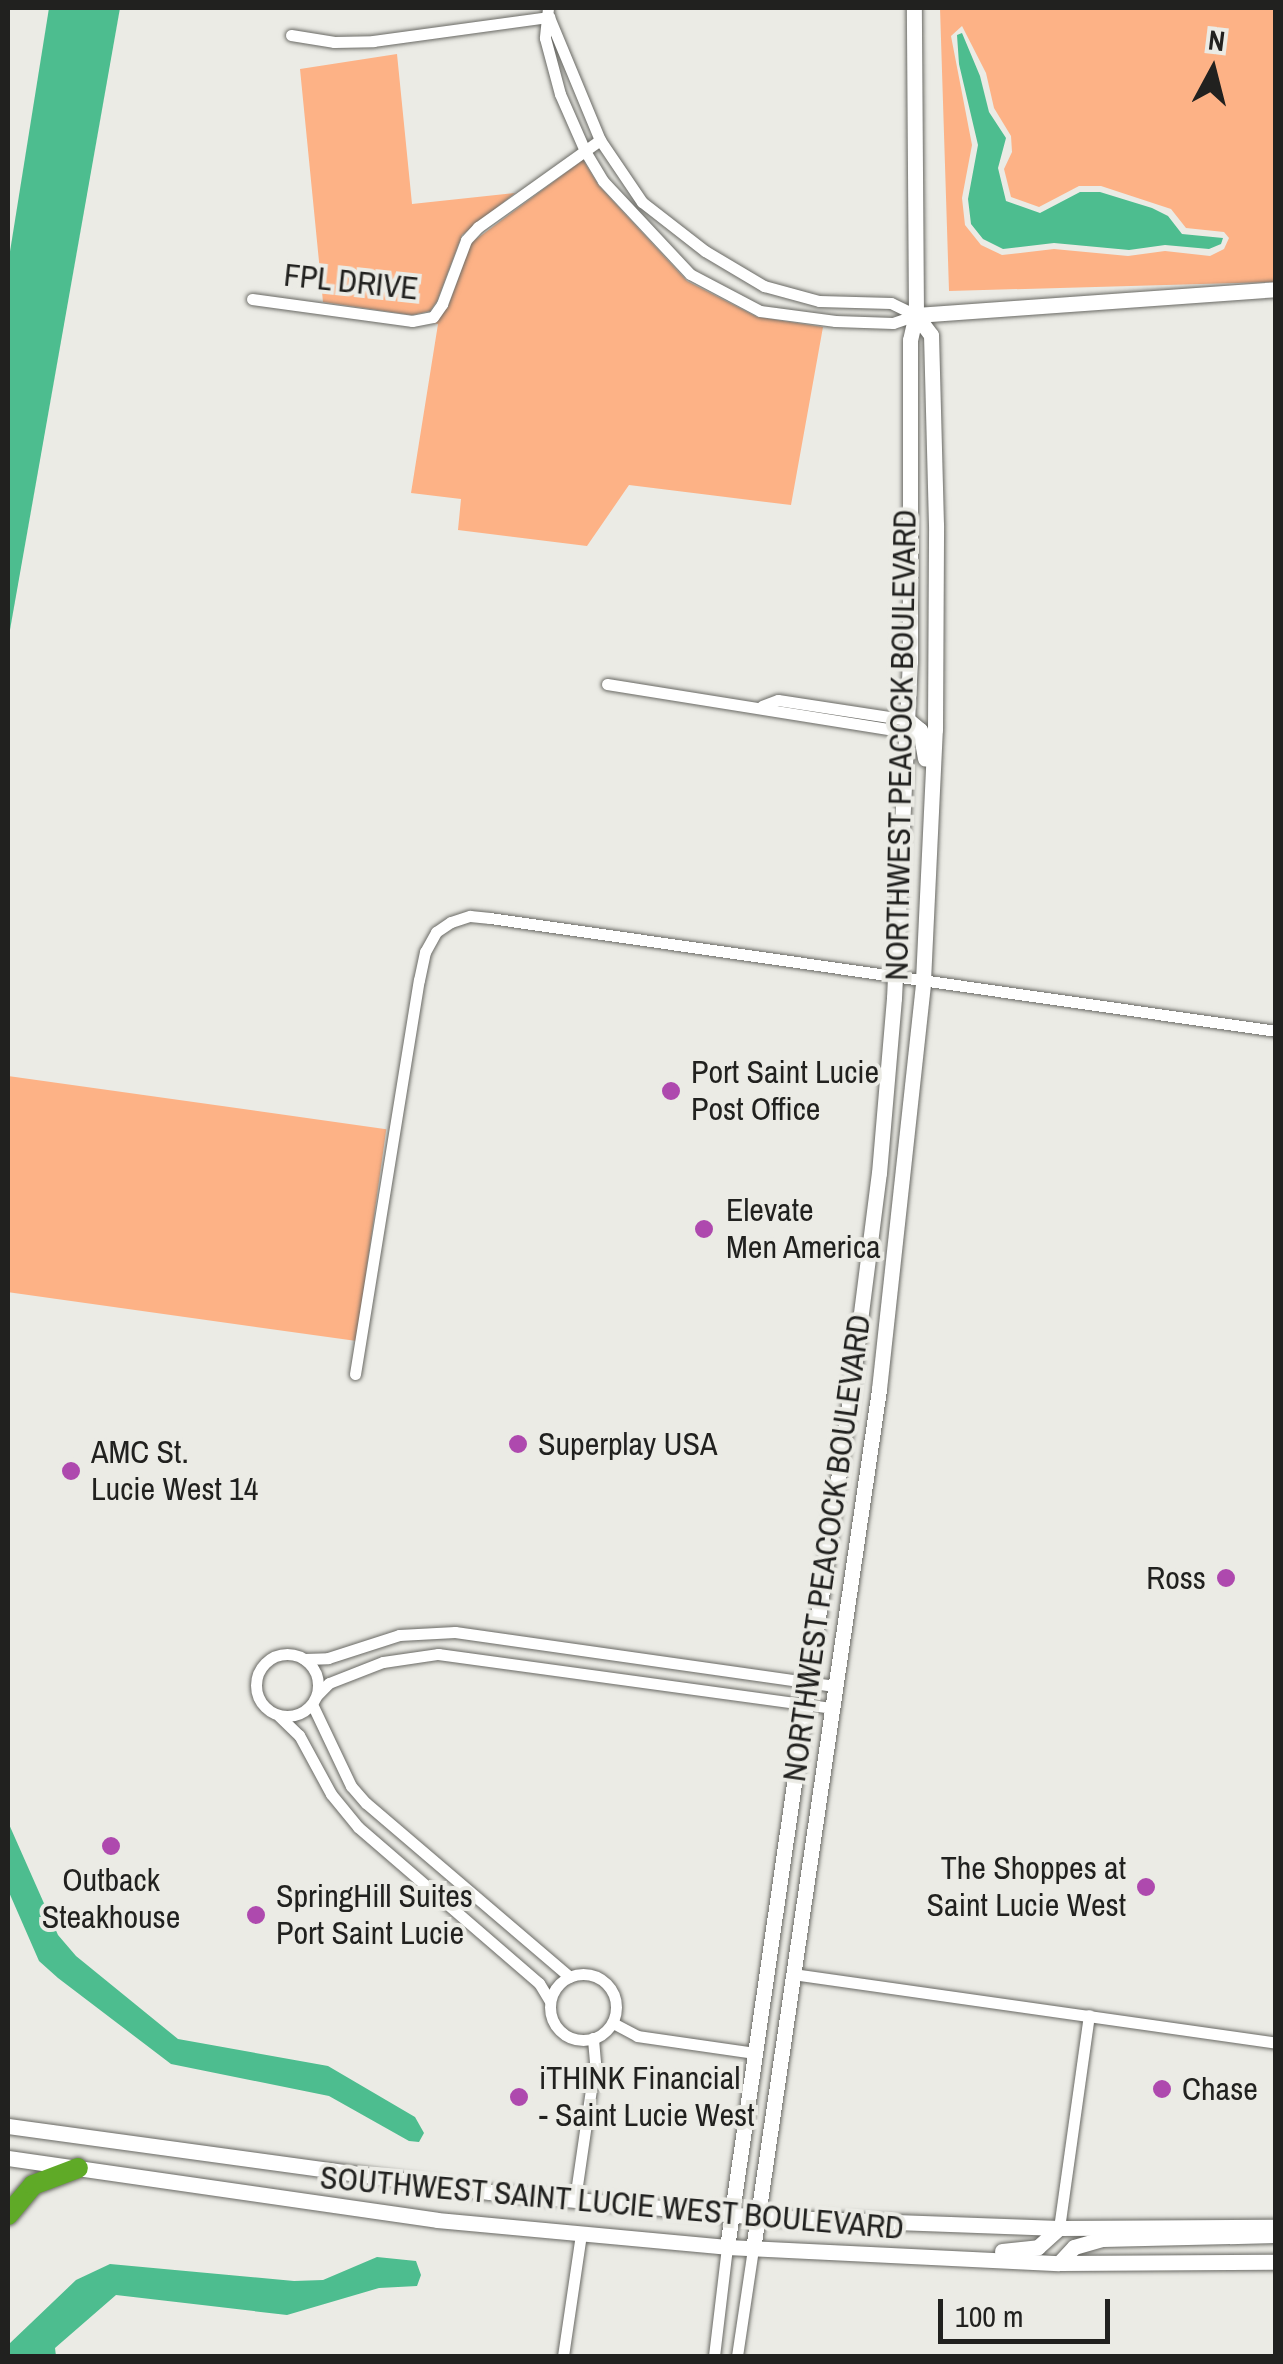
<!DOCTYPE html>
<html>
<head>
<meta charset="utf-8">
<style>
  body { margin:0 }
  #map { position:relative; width:1283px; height:2364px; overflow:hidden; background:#ebebe5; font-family:"Archivo Narrow",sans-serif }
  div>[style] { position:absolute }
  .green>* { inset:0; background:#fdb286; transform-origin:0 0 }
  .water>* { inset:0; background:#4dbd8f }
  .roads { filter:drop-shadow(0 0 2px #696964) drop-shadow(0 0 2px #696964) }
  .street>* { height:11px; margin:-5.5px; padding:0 5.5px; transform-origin:5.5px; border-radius:5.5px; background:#fff }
  .street>.ring { margin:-5.5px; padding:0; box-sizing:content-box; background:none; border:11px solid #fff; border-radius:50% }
  .secondary>* { height:15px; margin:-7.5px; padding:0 7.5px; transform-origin:7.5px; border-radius:7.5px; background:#fff }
  .highway>* { height:20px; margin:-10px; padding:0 10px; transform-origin:10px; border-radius:10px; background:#5faa27 }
  .dots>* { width:28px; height:28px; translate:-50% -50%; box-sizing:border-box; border:5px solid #ebebe5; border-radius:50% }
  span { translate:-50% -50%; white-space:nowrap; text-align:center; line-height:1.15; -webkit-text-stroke:8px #ebebe5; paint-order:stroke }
  .street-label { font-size:32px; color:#21211f }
  .poi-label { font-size:32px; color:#21211f }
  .left { translate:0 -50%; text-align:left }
  .right { translate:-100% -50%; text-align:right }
  .frame { position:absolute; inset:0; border:10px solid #21211f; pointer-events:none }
  .north { position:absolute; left:1163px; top:20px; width:100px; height:100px; -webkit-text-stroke:8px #ebebe5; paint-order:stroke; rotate:7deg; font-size:28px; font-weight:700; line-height:40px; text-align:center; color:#21211f }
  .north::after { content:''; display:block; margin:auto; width:35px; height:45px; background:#21211f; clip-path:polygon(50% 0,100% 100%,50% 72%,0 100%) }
  .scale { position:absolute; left:938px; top:2299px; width:172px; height:45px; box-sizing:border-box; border:5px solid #21211f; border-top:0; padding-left:12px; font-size:30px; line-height:35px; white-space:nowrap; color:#21211f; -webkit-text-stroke:8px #ebebe5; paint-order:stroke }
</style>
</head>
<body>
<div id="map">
  <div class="green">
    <div style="clip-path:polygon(evenodd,940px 8px,1275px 8px,1275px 282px,949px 291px,940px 8px,962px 26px,986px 73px,994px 108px,1011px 136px,1012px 152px,1004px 169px,1011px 197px,1039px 207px,1079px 186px,1101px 186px,1171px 209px,1186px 228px,1224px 232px,1229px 238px,1224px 249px,1210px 256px,1165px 251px,1128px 256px,1054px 249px,1002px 255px,981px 245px,965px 225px,962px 198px,972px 145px,951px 36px,962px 26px)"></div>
    <div style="clip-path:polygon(397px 54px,412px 204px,515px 193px,462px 235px,437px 301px,430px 311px,412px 315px,323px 302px,300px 69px)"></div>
    <div style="clip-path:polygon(583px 160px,599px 186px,687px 281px,757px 317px,823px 327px,791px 505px,629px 485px,587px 546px,458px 530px,461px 499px,411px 493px,438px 324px,434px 323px,448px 307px,471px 243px)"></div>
    <div style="left:8px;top:1076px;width:382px;height:214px;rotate:8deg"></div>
  </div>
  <div class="water">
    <div style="clip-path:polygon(49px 8px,120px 8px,8px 641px,8px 264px)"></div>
    <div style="clip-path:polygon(962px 33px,980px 76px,989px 112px,1006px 138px,998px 168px,1006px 201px,1040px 213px,1080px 192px,1100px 192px,1152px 208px,1168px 216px,1182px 234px,1223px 238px,1221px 244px,1209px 249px,1165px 245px,1129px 250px,1054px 243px,1003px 249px,983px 239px,971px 224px,968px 199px,978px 145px,959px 64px,957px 35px)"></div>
    <div style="clip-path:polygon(8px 1822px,58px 1935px,76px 1956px,178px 2039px,328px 2066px,415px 2117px,424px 2133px,419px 2142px,409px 2141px,329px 2096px,171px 2064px,58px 1978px,39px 1961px,8px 1890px)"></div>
    <div style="clip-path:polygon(377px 2257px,416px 2261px,421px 2275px,417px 2286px,379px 2288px,287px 2315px,116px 2295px,55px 2348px,56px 2356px,8px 2356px,8px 2345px,76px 2280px,110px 2264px,294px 2281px,323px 2280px)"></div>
  </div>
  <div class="roads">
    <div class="street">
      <div style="left:548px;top:8px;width:30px;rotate:96deg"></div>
      <div style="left:545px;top:38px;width:58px;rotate:75deg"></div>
      <div style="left:560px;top:94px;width:62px;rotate:66.3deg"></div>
      <div style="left:585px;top:151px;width:35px;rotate:59deg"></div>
      <div style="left:603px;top:181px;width:127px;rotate:46.9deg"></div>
      <div style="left:690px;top:274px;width:79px;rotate:27.9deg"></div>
      <div style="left:760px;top:311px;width:76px;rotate:7.6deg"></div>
      <div style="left:835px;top:321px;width:58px;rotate:2deg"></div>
      <div style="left:893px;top:323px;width:24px;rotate:-19deg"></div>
      <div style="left:549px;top:17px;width:133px;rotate:67.5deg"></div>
      <div style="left:600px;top:140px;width:75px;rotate:55.9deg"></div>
      <div style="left:642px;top:202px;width:80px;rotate:37.9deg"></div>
      <div style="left:705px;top:251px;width:69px;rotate:30.7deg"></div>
      <div style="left:764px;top:286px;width:57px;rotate:15.3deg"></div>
      <div style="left:819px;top:301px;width:72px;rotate:1.6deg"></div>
      <div style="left:891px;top:303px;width:28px;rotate:26deg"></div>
      <div style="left:291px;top:35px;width:44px;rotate:9.2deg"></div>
      <div style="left:334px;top:42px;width:39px;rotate:-1deg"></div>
      <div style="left:373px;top:41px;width:178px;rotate:-7.8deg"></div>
      <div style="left:252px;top:299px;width:162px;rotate:7.8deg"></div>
      <div style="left:412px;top:321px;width:21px;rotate:-11deg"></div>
      <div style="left:433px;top:317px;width:16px;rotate:-55deg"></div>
      <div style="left:442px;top:304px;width:68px;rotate:-69.4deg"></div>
      <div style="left:466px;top:240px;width:18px;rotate:-47deg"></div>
      <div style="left:478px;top:227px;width:150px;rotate:-35.5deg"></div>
      <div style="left:607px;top:684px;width:305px;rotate:9.1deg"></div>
      <div style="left:762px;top:706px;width:17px;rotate:-21deg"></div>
      <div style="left:778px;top:700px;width:132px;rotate:8.7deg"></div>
      <div style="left:355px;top:1374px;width:399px;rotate:-80.8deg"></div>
      <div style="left:419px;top:980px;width:29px;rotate:-78deg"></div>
      <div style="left:425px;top:952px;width:23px;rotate:-61deg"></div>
      <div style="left:436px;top:932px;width:18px;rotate:-34deg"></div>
      <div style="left:451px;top:922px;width:20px;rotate:-18deg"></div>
      <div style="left:470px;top:916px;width:20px;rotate:6deg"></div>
      <div style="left:490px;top:918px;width:794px;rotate:8.18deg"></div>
      <div class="ring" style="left:256px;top:1654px;width:51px;height:51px"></div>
      <div style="left:304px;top:1659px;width:24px;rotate:-2deg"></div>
      <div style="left:328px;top:1658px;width:75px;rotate:-17.9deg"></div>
      <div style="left:399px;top:1635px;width:56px;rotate:-3.1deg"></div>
      <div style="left:455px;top:1632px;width:385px;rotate:8.1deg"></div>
      <div style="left:317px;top:1695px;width:17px;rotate:-45deg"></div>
      <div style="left:329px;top:1683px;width:58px;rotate:-21.3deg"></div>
      <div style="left:383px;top:1662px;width:56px;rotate:-8.3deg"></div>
      <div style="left:438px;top:1654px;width:399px;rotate:7.8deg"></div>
      <div style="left:312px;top:1704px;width:91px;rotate:64.6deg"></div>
      <div style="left:351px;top:1786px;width:23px;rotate:49deg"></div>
      <div style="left:366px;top:1803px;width:268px;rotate:40.5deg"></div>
      <div style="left:279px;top:1716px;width:28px;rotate:44deg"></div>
      <div style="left:299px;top:1735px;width:67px;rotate:61.5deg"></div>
      <div style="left:331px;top:1794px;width:43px;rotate:50.7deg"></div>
      <div style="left:358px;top:1827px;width:239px;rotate:40.8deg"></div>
      <div style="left:539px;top:1983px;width:21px;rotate:59deg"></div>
      <div class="ring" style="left:550px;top:1974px;width:55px;height:55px"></div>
      <div style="left:793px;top:1974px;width:488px;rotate:8.1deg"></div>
      <div style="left:613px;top:2023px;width:27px;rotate:28deg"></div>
      <div style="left:637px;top:2036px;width:119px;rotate:8.2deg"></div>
      <div style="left:575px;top:2199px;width:138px;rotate:-81.7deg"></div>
      <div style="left:595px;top:2062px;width:24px;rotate:-95deg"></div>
      <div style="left:1059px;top:2228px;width:215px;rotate:-82deg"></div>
      <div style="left:563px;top:2356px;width:123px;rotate:-81.6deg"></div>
      <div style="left:714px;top:2356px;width:110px;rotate:-83.2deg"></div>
      <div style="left:737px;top:2356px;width:108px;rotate:-81.5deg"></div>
    </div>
    <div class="secondary">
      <div style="left:916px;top:315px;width:361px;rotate:-4.1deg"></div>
      <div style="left:908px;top:720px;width:16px;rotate:40deg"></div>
      <div style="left:920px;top:730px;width:29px;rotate:80deg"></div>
      <div style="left:8px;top:2126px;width:486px;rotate:7.8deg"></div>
      <div style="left:490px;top:2192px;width:270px;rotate:5.3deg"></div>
      <div style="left:759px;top:2217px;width:300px;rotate:2.1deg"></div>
      <div style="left:1059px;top:2228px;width:217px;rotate:-0.3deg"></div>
      <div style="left:8px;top:2158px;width:433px;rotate:8.2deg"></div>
      <div style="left:437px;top:2220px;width:291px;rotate:5.3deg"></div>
      <div style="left:727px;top:2247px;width:332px;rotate:2.8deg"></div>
      <div style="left:1059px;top:2263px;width:217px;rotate:-0.3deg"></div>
      <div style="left:727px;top:2247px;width:873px;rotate:-81.77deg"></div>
      <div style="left:852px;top:1383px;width:212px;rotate:-82.7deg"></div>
      <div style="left:879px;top:1173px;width:176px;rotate:-85.1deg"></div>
      <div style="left:894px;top:998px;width:336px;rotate:-87.3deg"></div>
      <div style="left:910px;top:662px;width:322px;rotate:-90deg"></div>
      <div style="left:910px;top:340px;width:26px;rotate:-77deg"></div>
      <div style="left:916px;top:315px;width:307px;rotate:-90.4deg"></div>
      <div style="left:753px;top:2249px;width:869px;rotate:-81.66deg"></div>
      <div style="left:879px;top:1389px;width:410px;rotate:-83.8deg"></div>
      <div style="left:923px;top:981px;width:251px;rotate:-87.3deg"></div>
      <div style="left:935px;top:730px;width:205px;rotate:-89.7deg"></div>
      <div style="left:936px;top:525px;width:190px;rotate:-91.5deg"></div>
      <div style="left:931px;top:335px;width:25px;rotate:-127deg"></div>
      <div style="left:1002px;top:2251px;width:36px;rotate:-6deg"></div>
      <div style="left:1038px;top:2247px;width:28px;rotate:-42deg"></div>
      <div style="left:1059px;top:2263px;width:22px;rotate:-47deg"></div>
      <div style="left:1074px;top:2247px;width:29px;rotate:-16deg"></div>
      <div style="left:1102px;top:2239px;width:174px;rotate:-1.3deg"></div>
    </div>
    <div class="highway">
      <div style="left:8px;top:2215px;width:39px;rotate:-50deg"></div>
      <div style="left:33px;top:2185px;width:48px;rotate:-20.7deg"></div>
    </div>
  </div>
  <div class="dots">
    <div style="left:671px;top:1091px;background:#ae49ae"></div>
    <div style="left:704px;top:1229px;background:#ae49ae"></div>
    <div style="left:518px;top:1444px;background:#ae49ae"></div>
    <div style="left:71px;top:1471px;background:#ae49ae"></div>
    <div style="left:1226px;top:1578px;background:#ae49ae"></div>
    <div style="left:111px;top:1846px;background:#ae49ae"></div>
    <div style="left:1146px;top:1887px;background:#ae49ae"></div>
    <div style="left:256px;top:1915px;background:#ae49ae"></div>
    <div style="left:1162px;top:2089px;background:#ae49ae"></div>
    <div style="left:519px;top:2097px;background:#ae49ae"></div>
  </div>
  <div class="street-label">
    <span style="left:351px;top:282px;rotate:6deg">FPL DRIVE</span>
    <span style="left:901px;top:745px;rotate:-89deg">NORTHWEST PEACOCK BOULEVARD</span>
    <span style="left:827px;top:1548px;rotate:-82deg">NORTHWEST PEACOCK BOULEVARD</span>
    <span style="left:612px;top:2203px;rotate:5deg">SOUTHWEST SAINT LUCIE WEST BOULEVARD</span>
  </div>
  <div class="poi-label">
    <span class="left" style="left:691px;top:1091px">Port Saint Lucie<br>Post Office</span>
    <span class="left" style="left:726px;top:1229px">Elevate<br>Men America</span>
    <span class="left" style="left:538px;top:1444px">Superplay USA</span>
    <span class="left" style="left:91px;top:1471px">AMC St.<br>Lucie West 14</span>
    <span class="right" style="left:1206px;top:1578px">Ross</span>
    <span class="right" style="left:1126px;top:1887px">The Shoppes at<br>Saint Lucie West</span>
    <span style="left:111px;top:1899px">Outback<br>Steakhouse</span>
    <span class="left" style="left:276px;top:1915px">SpringHill Suites<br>Port Saint Lucie</span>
    <span class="left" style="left:539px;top:2097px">iTHINK Financial<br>- Saint Lucie West</span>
    <span class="left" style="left:1182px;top:2089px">Chase</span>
  </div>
  <div class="frame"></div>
  <div class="north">N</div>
  <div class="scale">100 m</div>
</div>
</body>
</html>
